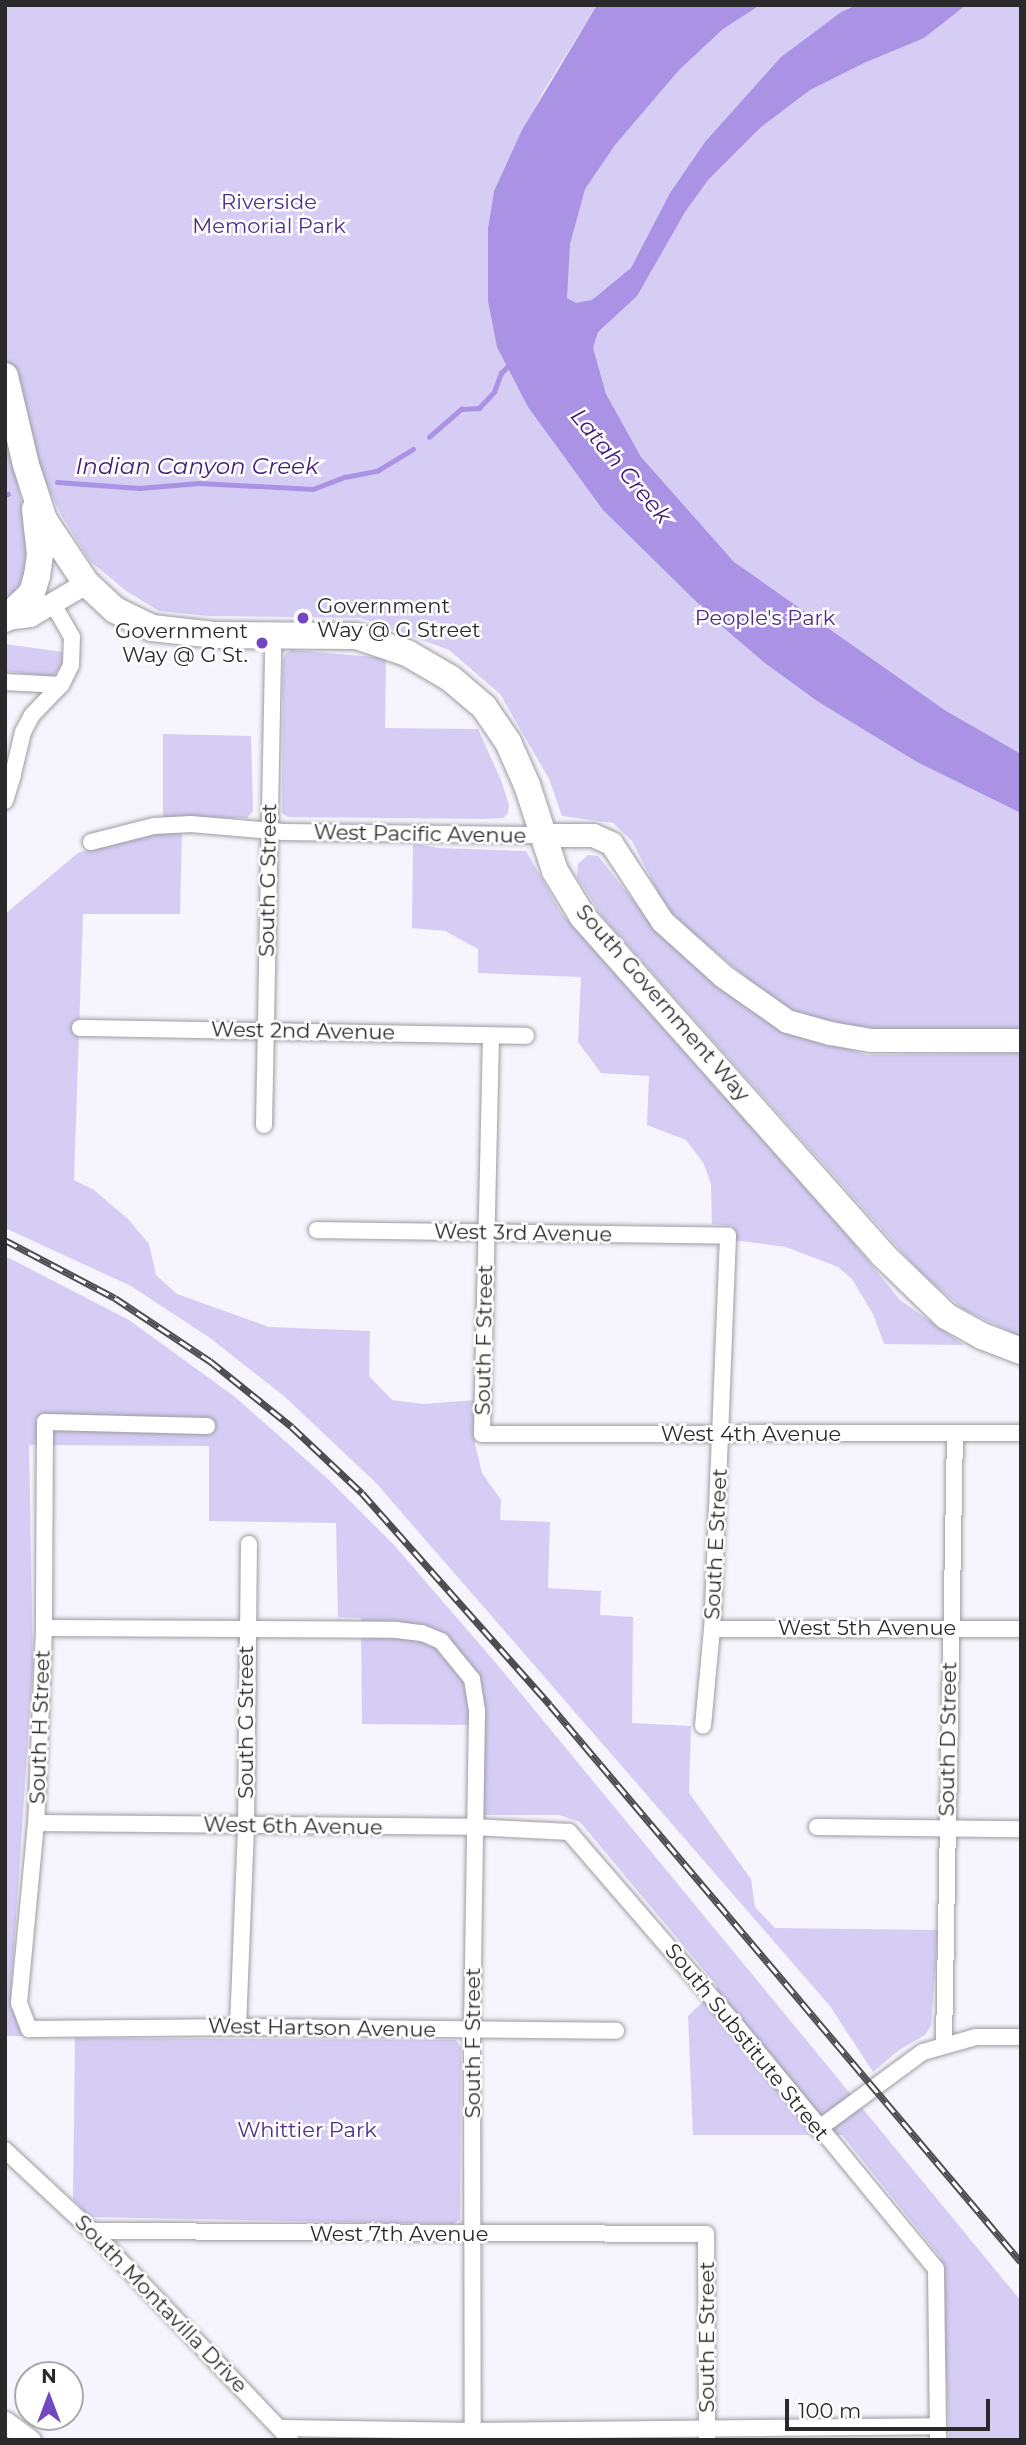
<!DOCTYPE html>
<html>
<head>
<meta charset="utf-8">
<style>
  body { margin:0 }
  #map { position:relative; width:1026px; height:2445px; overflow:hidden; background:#f6f4fc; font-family:Montserrat,sans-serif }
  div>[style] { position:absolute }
  .green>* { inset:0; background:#d6cdf5 }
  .water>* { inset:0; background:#aa93e5 }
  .stream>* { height:4.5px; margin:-2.25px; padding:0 2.25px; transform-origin:2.25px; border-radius:2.25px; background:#aa93e5 }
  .roads { filter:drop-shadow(0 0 2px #9e9ca3) drop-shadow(0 0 2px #9e9ca3) }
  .minor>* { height:16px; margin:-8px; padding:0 8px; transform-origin:8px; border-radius:8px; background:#fff }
  .tertiary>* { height:21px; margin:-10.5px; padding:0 10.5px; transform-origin:10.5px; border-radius:10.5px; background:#fff }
  .secondary>* { height:23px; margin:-11.5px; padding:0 11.5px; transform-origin:11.5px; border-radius:11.5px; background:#fff }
  .primary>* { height:26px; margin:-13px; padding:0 13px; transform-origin:13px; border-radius:13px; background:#fff }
  .rail>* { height:7px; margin-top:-3.5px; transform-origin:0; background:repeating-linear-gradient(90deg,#fff 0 13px,#4f4d51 0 26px); box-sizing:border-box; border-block:2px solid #4f4d51 }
  .dots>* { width:19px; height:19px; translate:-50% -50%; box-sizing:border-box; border:4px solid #fff; border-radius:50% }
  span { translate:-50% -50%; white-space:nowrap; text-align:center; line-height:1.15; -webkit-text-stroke:5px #fff; paint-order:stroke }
  .park-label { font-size:21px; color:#4f2c8a }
  .poi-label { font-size:21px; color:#2a292c }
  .left { translate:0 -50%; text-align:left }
  .right { translate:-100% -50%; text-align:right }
  .street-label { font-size:21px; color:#2a292c }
  .water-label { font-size:23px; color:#421c7a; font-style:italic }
  .frame { position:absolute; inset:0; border:7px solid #2a292c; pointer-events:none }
  .north { position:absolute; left:14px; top:2361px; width:70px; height:70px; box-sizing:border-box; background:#fff; border:2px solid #aaa9ab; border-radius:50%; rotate:0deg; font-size:19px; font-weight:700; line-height:28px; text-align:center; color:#2a292c }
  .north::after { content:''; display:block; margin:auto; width:24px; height:32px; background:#7247bf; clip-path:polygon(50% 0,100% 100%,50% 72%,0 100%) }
  .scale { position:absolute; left:785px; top:2399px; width:205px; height:32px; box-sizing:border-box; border:4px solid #2a292c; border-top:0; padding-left:9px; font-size:21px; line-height:24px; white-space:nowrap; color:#2a292c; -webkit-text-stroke:5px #fff; paint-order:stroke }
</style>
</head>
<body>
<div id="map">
  <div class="green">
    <div style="clip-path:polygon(5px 5px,597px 5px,543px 92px,494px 191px,488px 228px,488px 301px,527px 354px,621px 5px,1021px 5px,1021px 1031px,866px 1032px,792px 1016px,668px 912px,632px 841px,613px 823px,562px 816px,549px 779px,500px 694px,449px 650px,361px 618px,209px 616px,159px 611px,126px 591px,90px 561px,61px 515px,15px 417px,5px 417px)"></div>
    <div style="clip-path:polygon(5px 421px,32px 554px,25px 585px,5px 598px)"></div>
    <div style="clip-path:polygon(5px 644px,63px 652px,62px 665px,52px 677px,5px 671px)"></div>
    <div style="clip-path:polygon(292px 650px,386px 658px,385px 728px,478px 729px,501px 780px,509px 805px,508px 813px,503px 818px,483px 819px,288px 817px,282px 813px,283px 660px,286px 653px)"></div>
    <div style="clip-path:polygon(163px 734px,251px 736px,253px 811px,247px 818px,163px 817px)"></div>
    <div style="clip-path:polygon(182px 831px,180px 914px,83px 914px,74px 1180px,94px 1190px,128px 1219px,149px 1244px,156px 1275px,177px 1294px,269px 1327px,370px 1331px,369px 1376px,392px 1400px,423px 1404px,476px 1400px,475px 1444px,482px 1473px,501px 1500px,500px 1520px,550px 1522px,548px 1588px,601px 1591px,600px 1615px,633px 1617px,632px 1723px,691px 1726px,689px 1793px,751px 1879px,755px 1907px,775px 1928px,938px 1930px,931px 2026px,925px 2035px,899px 2050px,873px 2072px,830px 2006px,376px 1483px,285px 1397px,210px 1338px,131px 1286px,5px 1228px,5px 914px,78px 853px,142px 832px)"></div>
    <div style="clip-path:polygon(413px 843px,439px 848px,526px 851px,562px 914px,847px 1235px,900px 1300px,964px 1345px,884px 1344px,873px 1314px,852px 1279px,838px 1267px,786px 1247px,733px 1240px,733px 1226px,712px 1224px,711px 1184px,704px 1164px,686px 1140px,647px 1125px,649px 1076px,601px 1073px,578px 1042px,581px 977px,478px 973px,478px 949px,445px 931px,412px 928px)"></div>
    <div style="clip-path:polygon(588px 855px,598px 856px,656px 929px,787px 1030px,867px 1055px,1021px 1053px,1021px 1337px,963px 1309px,919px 1271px,601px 915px,577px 877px,578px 864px)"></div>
    <div style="clip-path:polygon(5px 1256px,129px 1320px,235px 1397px,328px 1479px,394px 1545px,495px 1662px,1021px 2301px,1021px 2438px,949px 2439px,941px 2258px,842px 2135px,693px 2135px,688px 2016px,718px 1987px,580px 1822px,559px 1815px,483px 1815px,485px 1725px,362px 1724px,361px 1618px,338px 1617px,336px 1523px,209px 1521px,209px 1446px,29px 1445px,33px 1665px,11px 1994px,24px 2036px,5px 2036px)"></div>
    <div style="clip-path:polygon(75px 2038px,456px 2040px,461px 2047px,460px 2220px,453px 2224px,90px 2217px,73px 2199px)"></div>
  </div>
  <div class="water">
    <div style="clip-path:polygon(597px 5px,760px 5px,723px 29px,679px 70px,615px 145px,585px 189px,570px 244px,567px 298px,576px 303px,592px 300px,631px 268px,670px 193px,705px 142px,781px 57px,816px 31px,841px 12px,857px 5px,966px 5px,924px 38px,864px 63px,810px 90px,761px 127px,708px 180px,685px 212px,637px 296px,598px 332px,593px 348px,606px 394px,641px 457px,734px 562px,946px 711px,1021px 754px,1021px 813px,917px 762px,817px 701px,765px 663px,717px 622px,603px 510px,528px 407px,497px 347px,488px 301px,488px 228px,494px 191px,522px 130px)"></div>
  </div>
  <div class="stream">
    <div style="left:429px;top:437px;width:43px;rotate:-41.2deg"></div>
    <div style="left:461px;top:409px;width:18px;rotate:-3deg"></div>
    <div style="left:479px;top:408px;width:22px;rotate:-47deg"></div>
    <div style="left:494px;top:392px;width:20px;rotate:-70deg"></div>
    <div style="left:501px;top:373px;width:16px;rotate:-45deg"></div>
    <div style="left:57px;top:482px;width:82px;rotate:4.2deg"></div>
    <div style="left:139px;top:488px;width:60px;rotate:-4.8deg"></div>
    <div style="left:199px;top:483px;width:114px;rotate:3deg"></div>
    <div style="left:313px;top:489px;width:34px;rotate:-21deg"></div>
    <div style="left:345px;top:477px;width:33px;rotate:-11deg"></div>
    <div style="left:377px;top:471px;width:42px;rotate:-31.4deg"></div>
    <div style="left:5px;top:495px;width:3px;rotate:-18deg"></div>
  </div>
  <div class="roads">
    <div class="minor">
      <div style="left:5px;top:682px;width:56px;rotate:3.1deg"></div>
      <div style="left:5px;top:774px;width:8px"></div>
      <div style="left:13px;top:774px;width:43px;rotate:-76.6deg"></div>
      <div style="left:23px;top:732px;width:19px;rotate:-62deg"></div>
      <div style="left:32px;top:715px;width:42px;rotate:-46deg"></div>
      <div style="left:61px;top:685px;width:22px;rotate:-63deg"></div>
      <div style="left:71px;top:665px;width:28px;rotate:-88deg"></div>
      <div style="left:72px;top:637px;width:38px;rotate:-120deg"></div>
      <div style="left:5px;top:801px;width:28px;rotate:-73deg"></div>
      <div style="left:91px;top:842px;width:65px;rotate:-14.3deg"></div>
      <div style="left:154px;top:826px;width:37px;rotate:-3deg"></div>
      <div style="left:191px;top:824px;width:93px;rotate:4.9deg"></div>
      <div style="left:284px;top:832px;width:258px;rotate:0.7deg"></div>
      <div style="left:80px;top:1028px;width:446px;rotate:1deg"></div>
      <div style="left:491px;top:1036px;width:398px;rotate:91.3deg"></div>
      <div style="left:482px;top:1434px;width:539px;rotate:-0.11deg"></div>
      <div style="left:264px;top:1125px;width:490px;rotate:-88.9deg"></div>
      <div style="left:317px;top:1230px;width:411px;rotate:0.8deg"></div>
      <div style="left:728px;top:1236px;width:393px;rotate:92.3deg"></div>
      <div style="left:712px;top:1629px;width:97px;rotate:95.3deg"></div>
      <div style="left:207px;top:1426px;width:162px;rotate:-178.6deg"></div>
      <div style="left:45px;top:1422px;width:206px;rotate:90.3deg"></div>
      <div style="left:44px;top:1628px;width:195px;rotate:92.3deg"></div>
      <div style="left:36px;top:1823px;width:181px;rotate:95.4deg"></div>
      <div style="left:19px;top:2003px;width:28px;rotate:69deg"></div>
      <div style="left:29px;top:2029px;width:220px;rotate:-0.5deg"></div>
      <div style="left:249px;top:2027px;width:367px;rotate:0.6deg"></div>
      <div style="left:44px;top:1628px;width:352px;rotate:0.3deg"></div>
      <div style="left:396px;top:1630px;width:26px;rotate:7deg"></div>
      <div style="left:422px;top:1633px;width:21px;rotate:23deg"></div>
      <div style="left:441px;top:1641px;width:49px;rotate:50.8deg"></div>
      <div style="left:472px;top:1679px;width:32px;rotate:81deg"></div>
      <div style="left:477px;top:1711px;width:319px;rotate:90.9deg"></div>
      <div style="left:472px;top:2030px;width:410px;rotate:89.9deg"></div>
      <div style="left:712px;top:1629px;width:309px"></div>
      <div style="left:36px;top:1823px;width:438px;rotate:0.5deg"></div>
      <div style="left:474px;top:1827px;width:95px;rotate:3deg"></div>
      <div style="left:569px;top:1832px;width:252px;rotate:49.2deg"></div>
      <div style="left:734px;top:2023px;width:318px;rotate:50.6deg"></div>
      <div style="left:936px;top:2269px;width:171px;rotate:89.3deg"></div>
      <div style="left:817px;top:1827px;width:204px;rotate:0.6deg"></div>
      <div style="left:238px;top:2027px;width:201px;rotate:-87.7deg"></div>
      <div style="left:246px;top:1826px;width:282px;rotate:-89.4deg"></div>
      <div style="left:944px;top:2044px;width:609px;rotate:-88.97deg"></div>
      <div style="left:818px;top:2129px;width:130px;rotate:-36.3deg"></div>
      <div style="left:923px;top:2052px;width:55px;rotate:-15.8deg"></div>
      <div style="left:976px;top:2037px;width:45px"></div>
      <div style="left:5px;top:2150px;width:119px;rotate:43deg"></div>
      <div style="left:92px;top:2231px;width:288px;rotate:46.5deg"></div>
      <div style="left:92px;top:2231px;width:614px;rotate:0.28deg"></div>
      <div style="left:706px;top:2234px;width:206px;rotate:89.7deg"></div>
      <div style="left:280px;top:2428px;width:193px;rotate:0.9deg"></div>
      <div style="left:473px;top:2431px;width:465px;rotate:-0.6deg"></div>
    </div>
    <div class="tertiary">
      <div style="left:5px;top:619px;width:25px;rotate:-7deg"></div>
      <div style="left:30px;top:616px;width:65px;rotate:-30.5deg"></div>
      <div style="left:5px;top:2422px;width:31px;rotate:36deg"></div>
    </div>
    <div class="secondary">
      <div style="left:542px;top:835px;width:51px"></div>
      <div style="left:593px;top:835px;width:20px;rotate:24deg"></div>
      <div style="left:611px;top:843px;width:93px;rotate:56.8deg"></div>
      <div style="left:662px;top:921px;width:82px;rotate:42deg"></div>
      <div style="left:723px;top:976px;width:78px;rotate:35.1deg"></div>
      <div style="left:787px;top:1021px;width:45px;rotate:15.6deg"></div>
      <div style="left:830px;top:1033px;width:42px;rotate:9.7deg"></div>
      <div style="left:871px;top:1040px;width:150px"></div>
    </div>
    <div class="primary">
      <div style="left:5px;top:376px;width:91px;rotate:76.7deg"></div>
      <div style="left:26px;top:465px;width:58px;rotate:71.9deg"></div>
      <div style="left:44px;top:520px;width:76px;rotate:56.3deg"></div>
      <div style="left:86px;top:583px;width:40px;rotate:43deg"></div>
      <div style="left:115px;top:610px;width:41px;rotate:25.9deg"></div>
      <div style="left:152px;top:628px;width:62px;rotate:6.4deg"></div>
      <div style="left:214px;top:635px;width:142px;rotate:0.4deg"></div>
      <div style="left:356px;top:636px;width:54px;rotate:18.4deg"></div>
      <div style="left:407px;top:653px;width:50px;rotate:30.2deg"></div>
      <div style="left:450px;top:678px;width:45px;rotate:40.5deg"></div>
      <div style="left:484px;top:707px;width:42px;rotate:55.6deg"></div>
      <div style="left:508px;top:742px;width:47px;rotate:66.2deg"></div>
      <div style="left:527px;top:785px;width:90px;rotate:72deg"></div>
      <div style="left:555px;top:871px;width:54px;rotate:58.7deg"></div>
      <div style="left:583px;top:917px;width:451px;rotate:48.4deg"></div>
      <div style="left:882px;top:1254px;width:89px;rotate:44.1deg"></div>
      <div style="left:946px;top:1316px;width:41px;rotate:29.1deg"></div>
      <div style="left:982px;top:1336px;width:42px;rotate:21deg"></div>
      <div style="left:5px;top:619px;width:37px;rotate:-44deg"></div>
      <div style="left:32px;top:593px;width:18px;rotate:-74deg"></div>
      <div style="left:37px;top:576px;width:21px;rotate:-82deg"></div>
      <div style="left:40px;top:555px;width:46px;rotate:-96.2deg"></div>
    </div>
  </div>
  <div class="rail">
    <div style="left:5px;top:1240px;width:124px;rotate:27.8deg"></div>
    <div style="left:115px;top:1298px;width:114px;rotate:33.6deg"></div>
    <div style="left:210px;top:1361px;width:105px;rotate:38.8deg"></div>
    <div style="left:292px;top:1427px;width:96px;rotate:43.3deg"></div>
    <div style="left:362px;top:1493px;width:283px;rotate:48.4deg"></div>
    <div style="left:550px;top:1705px;width:729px;rotate:49.78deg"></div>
  </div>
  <div class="dots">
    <div style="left:303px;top:618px;background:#7247bf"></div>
    <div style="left:262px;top:643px;background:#7247bf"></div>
  </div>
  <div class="park-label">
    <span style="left:269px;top:214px">Riverside<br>Memorial Park</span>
    <span style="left:765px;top:618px">People's Park</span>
    <span style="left:307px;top:2130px">Whittier Park</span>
  </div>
  <div class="poi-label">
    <span class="left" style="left:317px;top:618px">Government<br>Way @ G Street</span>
    <span class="right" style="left:248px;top:643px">Government<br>Way @ G St.</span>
  </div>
  <div class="street-label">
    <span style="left:420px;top:834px;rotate:1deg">West Pacific Avenue</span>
    <span style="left:268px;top:880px;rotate:-89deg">South G Street</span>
    <span style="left:663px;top:1003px;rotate:49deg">South Government Way</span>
    <span style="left:303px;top:1031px;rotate:1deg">West 2nd Avenue</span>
    <span style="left:523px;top:1233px;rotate:1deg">West 3rd Avenue</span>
    <span style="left:484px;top:1340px;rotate:-89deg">South F Street</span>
    <span style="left:751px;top:1434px">West 4th Avenue</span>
    <span style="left:716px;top:1544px;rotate:-87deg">South E Street</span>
    <span style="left:867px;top:1628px">West 5th Avenue</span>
    <span style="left:246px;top:1722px;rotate:-90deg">South G Street</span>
    <span style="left:40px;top:1727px;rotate:-88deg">South H Street</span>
    <span style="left:948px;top:1739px;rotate:-89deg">South D Street</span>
    <span style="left:293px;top:1826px;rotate:1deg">West 6th Avenue</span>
    <span style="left:322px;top:2028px;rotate:1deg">West Hartson Avenue</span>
    <span style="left:747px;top:2042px;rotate:51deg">South Substitute Street</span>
    <span style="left:473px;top:2043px;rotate:-90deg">South F Street</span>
    <span style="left:399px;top:2234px">West 7th Avenue</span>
    <span style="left:161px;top:2304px;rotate:46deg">South Montavilla Drive</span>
    <span style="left:707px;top:2337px;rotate:-90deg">South E Street</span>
  </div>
  <div class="water-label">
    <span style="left:197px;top:466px">Indian Canyon Creek</span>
    <span style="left:621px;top:466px;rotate:50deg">Latah Creek</span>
  </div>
  <div class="frame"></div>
  <div class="north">N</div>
  <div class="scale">100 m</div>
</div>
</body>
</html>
